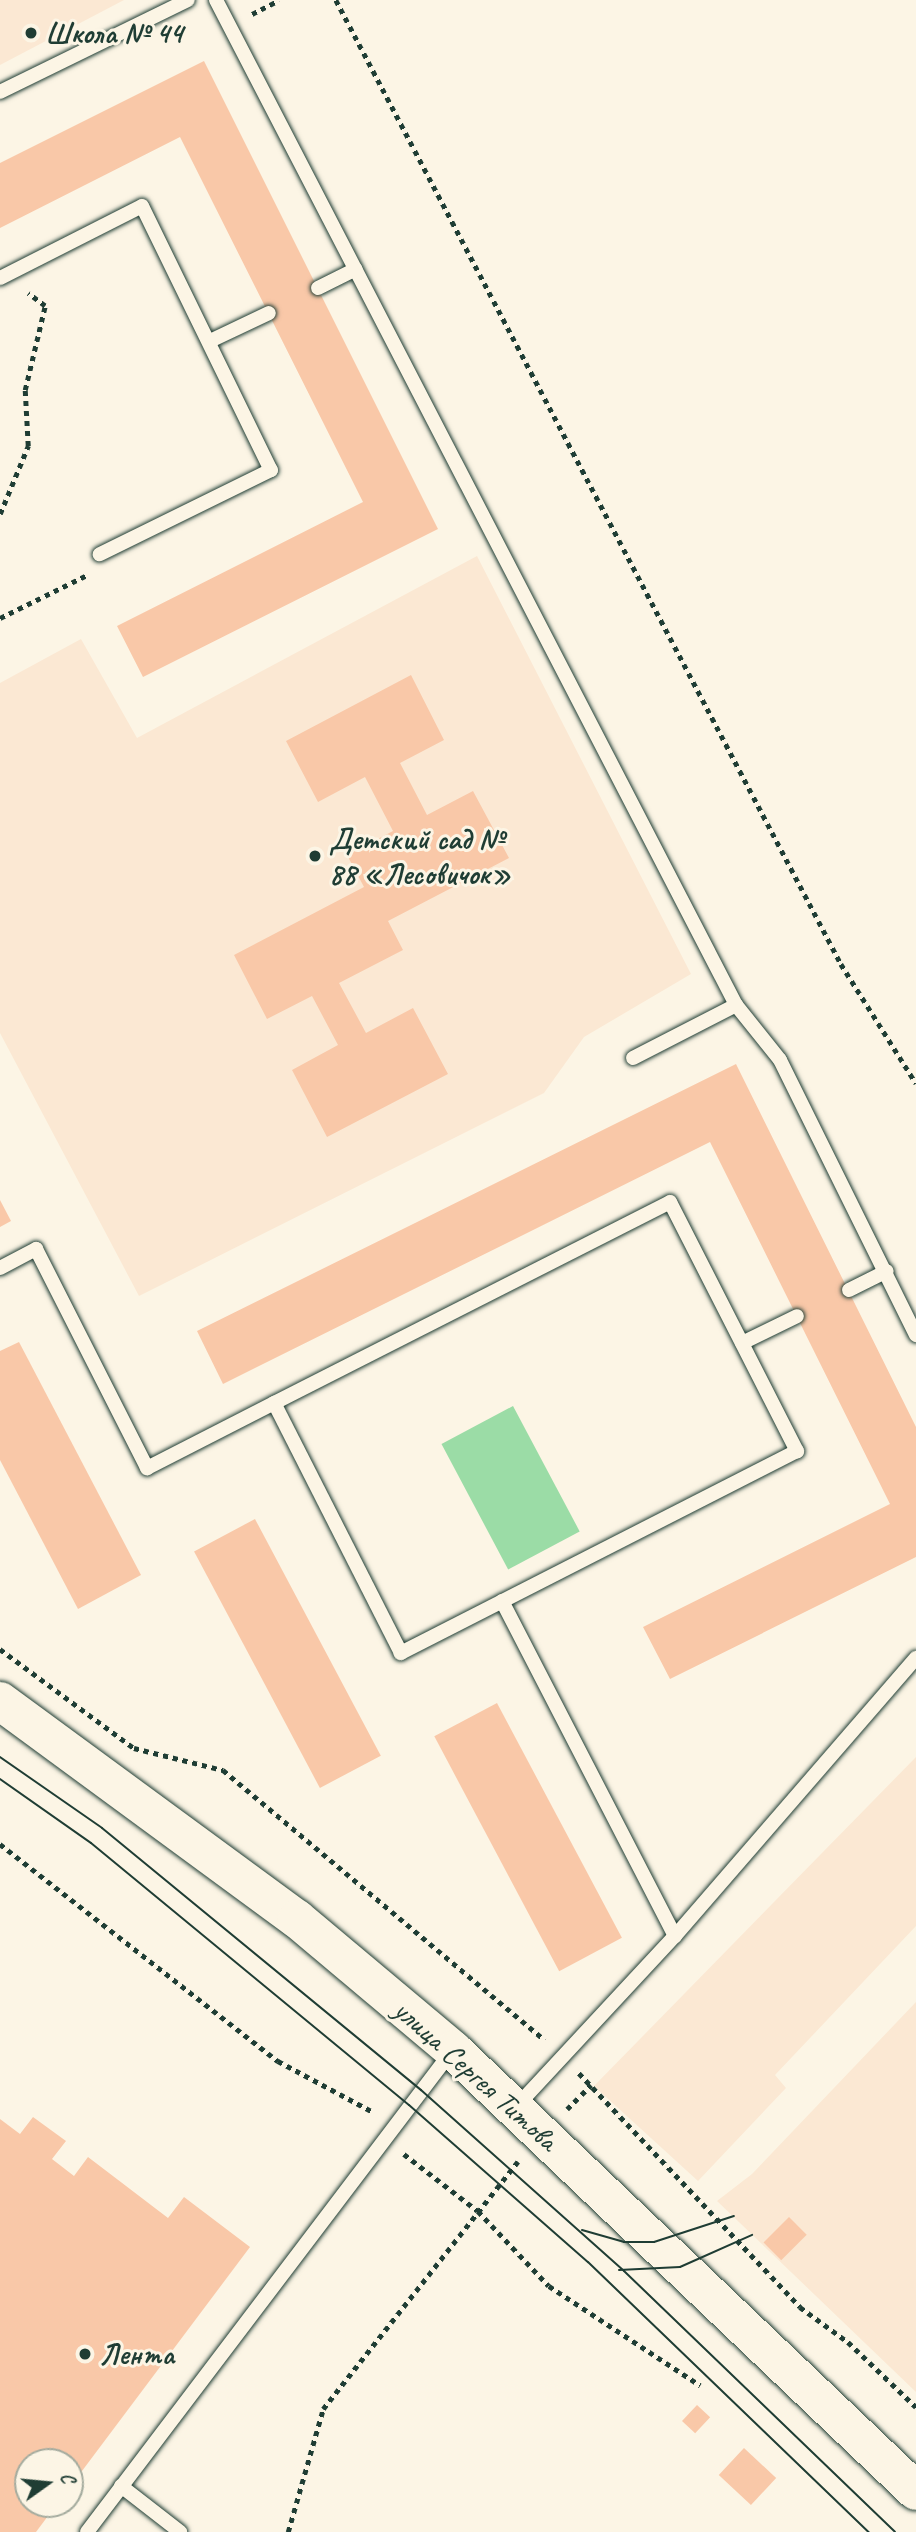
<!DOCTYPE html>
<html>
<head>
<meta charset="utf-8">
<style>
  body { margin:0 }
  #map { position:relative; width:916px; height:2532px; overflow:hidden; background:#fcf5e5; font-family:Caveat,sans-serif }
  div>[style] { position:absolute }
  .built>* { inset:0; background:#fbe8d3 }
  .green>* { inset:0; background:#9bdca6; transform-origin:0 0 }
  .building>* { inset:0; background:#f9c8a8; transform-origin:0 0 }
  .path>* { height:4.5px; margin-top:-2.25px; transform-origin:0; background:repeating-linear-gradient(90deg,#1f3d34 0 5px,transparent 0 10px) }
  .roads { filter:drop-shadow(0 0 2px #1f3d34) drop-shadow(0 0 2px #1f3d34) }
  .lane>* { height:14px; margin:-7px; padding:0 7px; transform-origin:7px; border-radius:7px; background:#fcf5e5 }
  .secondary>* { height:38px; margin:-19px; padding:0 19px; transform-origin:19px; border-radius:19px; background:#fcf5e5 }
  .tram>* { height:2px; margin:-1px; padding:0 1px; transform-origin:1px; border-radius:1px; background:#1f3d34 }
  .dots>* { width:19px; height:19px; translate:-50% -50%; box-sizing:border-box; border:4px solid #fcf5e5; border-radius:50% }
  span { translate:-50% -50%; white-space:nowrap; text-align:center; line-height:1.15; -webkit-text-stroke:6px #fcf5e5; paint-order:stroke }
  .poi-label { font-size:30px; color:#1f3d34; font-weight:700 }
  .left { translate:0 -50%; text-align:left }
  .street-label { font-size:30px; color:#1f3d34 }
  .north { position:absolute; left:14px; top:2448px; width:70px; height:70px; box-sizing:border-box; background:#fcf5e5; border:2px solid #a4ab9e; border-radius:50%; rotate:75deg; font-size:19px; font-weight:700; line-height:28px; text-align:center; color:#1f3d34 }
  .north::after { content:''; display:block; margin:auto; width:24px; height:32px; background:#1f3d34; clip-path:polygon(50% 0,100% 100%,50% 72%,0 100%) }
</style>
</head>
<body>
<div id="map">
  <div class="built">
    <div style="clip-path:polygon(0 0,124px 0,0 65px)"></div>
    <div style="clip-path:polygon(477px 556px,691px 974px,584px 1037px,544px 1093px,139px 1296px,0 1033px,0 683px,81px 639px,137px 738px)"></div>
    <div style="clip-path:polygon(916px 1757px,916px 1926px,775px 2075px,786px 2088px,698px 2181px,594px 2086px)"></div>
    <div style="clip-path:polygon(916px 2002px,916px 2392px,717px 2201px,752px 2174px)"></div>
  </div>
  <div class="green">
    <div style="left:513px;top:1406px;width:142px;height:81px;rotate:62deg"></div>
  </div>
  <div class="building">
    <div style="clip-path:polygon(204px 61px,438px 529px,143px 677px,117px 626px,363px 502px,180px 137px,0 228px,0 163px)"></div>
    <div style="clip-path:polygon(411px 675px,444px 740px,400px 763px,427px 815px,473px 791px,509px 858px,388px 921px,403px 950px,339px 983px,366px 1033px,413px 1008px,448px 1074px,327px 1137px,292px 1070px,338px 1045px,312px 996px,267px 1019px,234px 955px,364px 887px,347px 855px,393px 831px,365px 777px,318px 802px,286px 741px)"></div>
    <div style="clip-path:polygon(736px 1064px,916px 1427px,916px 1557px,670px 1679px,643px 1627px,890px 1504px,710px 1142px,223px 1384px,197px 1331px)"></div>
    <div style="clip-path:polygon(0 1200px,11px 1221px,0 1227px)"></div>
    <div style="clip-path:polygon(19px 1342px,141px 1575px,78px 1609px,0 1460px,0 1351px)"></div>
    <div style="left:255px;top:1519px;width:268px;height:69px;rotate:62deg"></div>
    <div style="left:497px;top:1703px;width:266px;height:71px;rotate:62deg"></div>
    <div style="clip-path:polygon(33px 2117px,66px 2141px,52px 2159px,74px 2176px,88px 2157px,168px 2218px,184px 2197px,250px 2247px,70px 2487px,70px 2462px,28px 2462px,28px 2504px,57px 2504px,36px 2532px,0 2532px,0 2119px,20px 2134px)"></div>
    <div style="left:789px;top:2217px;width:25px;height:36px;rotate:45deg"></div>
    <div style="left:697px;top:2405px;width:18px;height:22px;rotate:43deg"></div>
    <div style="left:744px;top:2448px;width:44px;height:37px;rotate:43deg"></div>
  </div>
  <div class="path">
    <div style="left:336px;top:0;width:1088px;rotate:62.35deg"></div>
    <div style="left:841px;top:964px;width:141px;rotate:57.8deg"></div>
    <div style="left:252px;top:14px;width:30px;rotate:-27deg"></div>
    <div style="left:0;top:514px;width:74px;rotate:-67.6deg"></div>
    <div style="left:28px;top:446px;width:56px;rotate:-93.1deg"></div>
    <div style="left:25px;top:390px;width:86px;rotate:-76.6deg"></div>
    <div style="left:45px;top:306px;width:21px;rotate:-143deg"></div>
    <div style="left:0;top:618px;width:97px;rotate:-26.3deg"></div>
    <div style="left:0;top:1649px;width:167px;rotate:36.5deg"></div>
    <div style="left:134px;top:1748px;width:92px;rotate:13.9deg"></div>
    <div style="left:223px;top:1770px;width:420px;rotate:40deg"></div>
    <div style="left:0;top:1844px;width:353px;rotate:38deg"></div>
    <div style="left:278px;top:2061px;width:108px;rotate:28.2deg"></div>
    <div style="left:579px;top:2073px;width:322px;rotate:46.6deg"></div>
    <div style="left:800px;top:2307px;width:59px;rotate:36.1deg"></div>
    <div style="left:848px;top:2342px;width:94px;rotate:43.7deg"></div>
    <div style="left:567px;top:2109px;width:34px;rotate:-45deg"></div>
    <div style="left:404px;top:2154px;width:93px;rotate:37.6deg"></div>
    <div style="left:478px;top:2211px;width:103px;rotate:46.6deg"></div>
    <div style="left:549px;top:2286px;width:181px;rotate:33.3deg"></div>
    <div style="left:288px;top:2532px;width:128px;rotate:-74.1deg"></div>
    <div style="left:323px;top:2409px;width:315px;rotate:-51.8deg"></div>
  </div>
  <div class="roads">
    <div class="lane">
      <div style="left:216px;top:0;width:1132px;rotate:62.64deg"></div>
      <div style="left:736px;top:1005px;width:70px;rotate:51.3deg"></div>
      <div style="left:780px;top:1060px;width:307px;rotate:63.7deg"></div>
      <div style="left:0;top:92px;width:209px;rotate:-26.1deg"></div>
      <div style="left:0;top:278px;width:159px;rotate:-26.9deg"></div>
      <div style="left:142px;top:206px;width:294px;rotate:64deg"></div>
      <div style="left:271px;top:470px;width:191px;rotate:153.8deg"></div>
      <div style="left:318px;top:288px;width:42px;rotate:-26.6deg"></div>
      <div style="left:210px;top:341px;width:65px;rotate:-25.4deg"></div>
      <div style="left:633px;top:1058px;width:116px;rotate:-27.2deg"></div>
      <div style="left:0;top:1268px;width:41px;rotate:-27.8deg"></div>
      <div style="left:36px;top:1249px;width:246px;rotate:63.1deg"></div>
      <div style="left:147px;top:1468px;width:143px;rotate:-27.1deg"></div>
      <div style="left:274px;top:1403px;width:444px;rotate:-26.9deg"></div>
      <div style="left:670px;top:1202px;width:280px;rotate:63deg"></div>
      <div style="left:797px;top:1451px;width:445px;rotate:153deg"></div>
      <div style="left:401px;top:1653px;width:280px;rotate:-116.9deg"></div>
      <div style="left:849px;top:1290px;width:42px;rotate:-26.6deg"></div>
      <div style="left:742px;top:1343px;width:61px;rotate:-26.1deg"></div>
      <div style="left:502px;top:1601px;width:377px;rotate:62.7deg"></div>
      <div style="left:515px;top:2108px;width:235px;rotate:-47.1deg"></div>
      <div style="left:675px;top:1936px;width:368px;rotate:-49.1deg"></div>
      <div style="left:121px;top:2486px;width:75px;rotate:37.9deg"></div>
      <div style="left:87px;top:2532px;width:604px;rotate:-52.81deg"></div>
    </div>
    <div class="secondary">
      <div style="left:0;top:1701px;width:368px;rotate:36.3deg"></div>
      <div style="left:297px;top:1919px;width:204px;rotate:40deg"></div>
      <div style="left:453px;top:2050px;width:639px;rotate:43.61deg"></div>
    </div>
  </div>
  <div class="tram">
    <div style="left:0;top:1757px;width:124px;rotate:34.8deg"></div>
    <div style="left:102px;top:1828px;width:413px;rotate:39.4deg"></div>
    <div style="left:421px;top:2090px;width:272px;rotate:41.7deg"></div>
    <div style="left:624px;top:2271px;width:376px;rotate:43.9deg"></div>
    <div style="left:0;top:1779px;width:111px;rotate:35.1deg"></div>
    <div style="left:91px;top:1843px;width:412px;rotate:39.5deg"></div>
    <div style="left:409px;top:2105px;width:238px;rotate:41.3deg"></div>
    <div style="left:588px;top:2262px;width:390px;rotate:43.9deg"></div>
    <div style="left:582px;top:2230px;width:44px;rotate:15.9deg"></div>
    <div style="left:624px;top:2242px;width:30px"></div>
    <div style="left:654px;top:2242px;width:84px;rotate:-18deg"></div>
    <div style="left:619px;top:2270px;width:61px;rotate:-2.8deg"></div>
    <div style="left:680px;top:2267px;width:79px;rotate:-24deg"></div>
  </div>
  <div class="dots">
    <div style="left:31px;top:33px;background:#1f3d34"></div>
    <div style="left:315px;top:856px;background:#1f3d34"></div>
    <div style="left:85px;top:2354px;background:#1f3d34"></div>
  </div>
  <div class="poi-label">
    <span class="left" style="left:45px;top:33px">Школа № 44</span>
    <span class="left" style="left:329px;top:856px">Детский сад №<br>88 «Лесовичок»</span>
    <span class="left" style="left:99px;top:2354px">Лента</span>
  </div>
  <div class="street-label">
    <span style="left:476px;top:2075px;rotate:42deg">улица Сергея Титова</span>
  </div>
  <div class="north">С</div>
</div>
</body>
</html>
